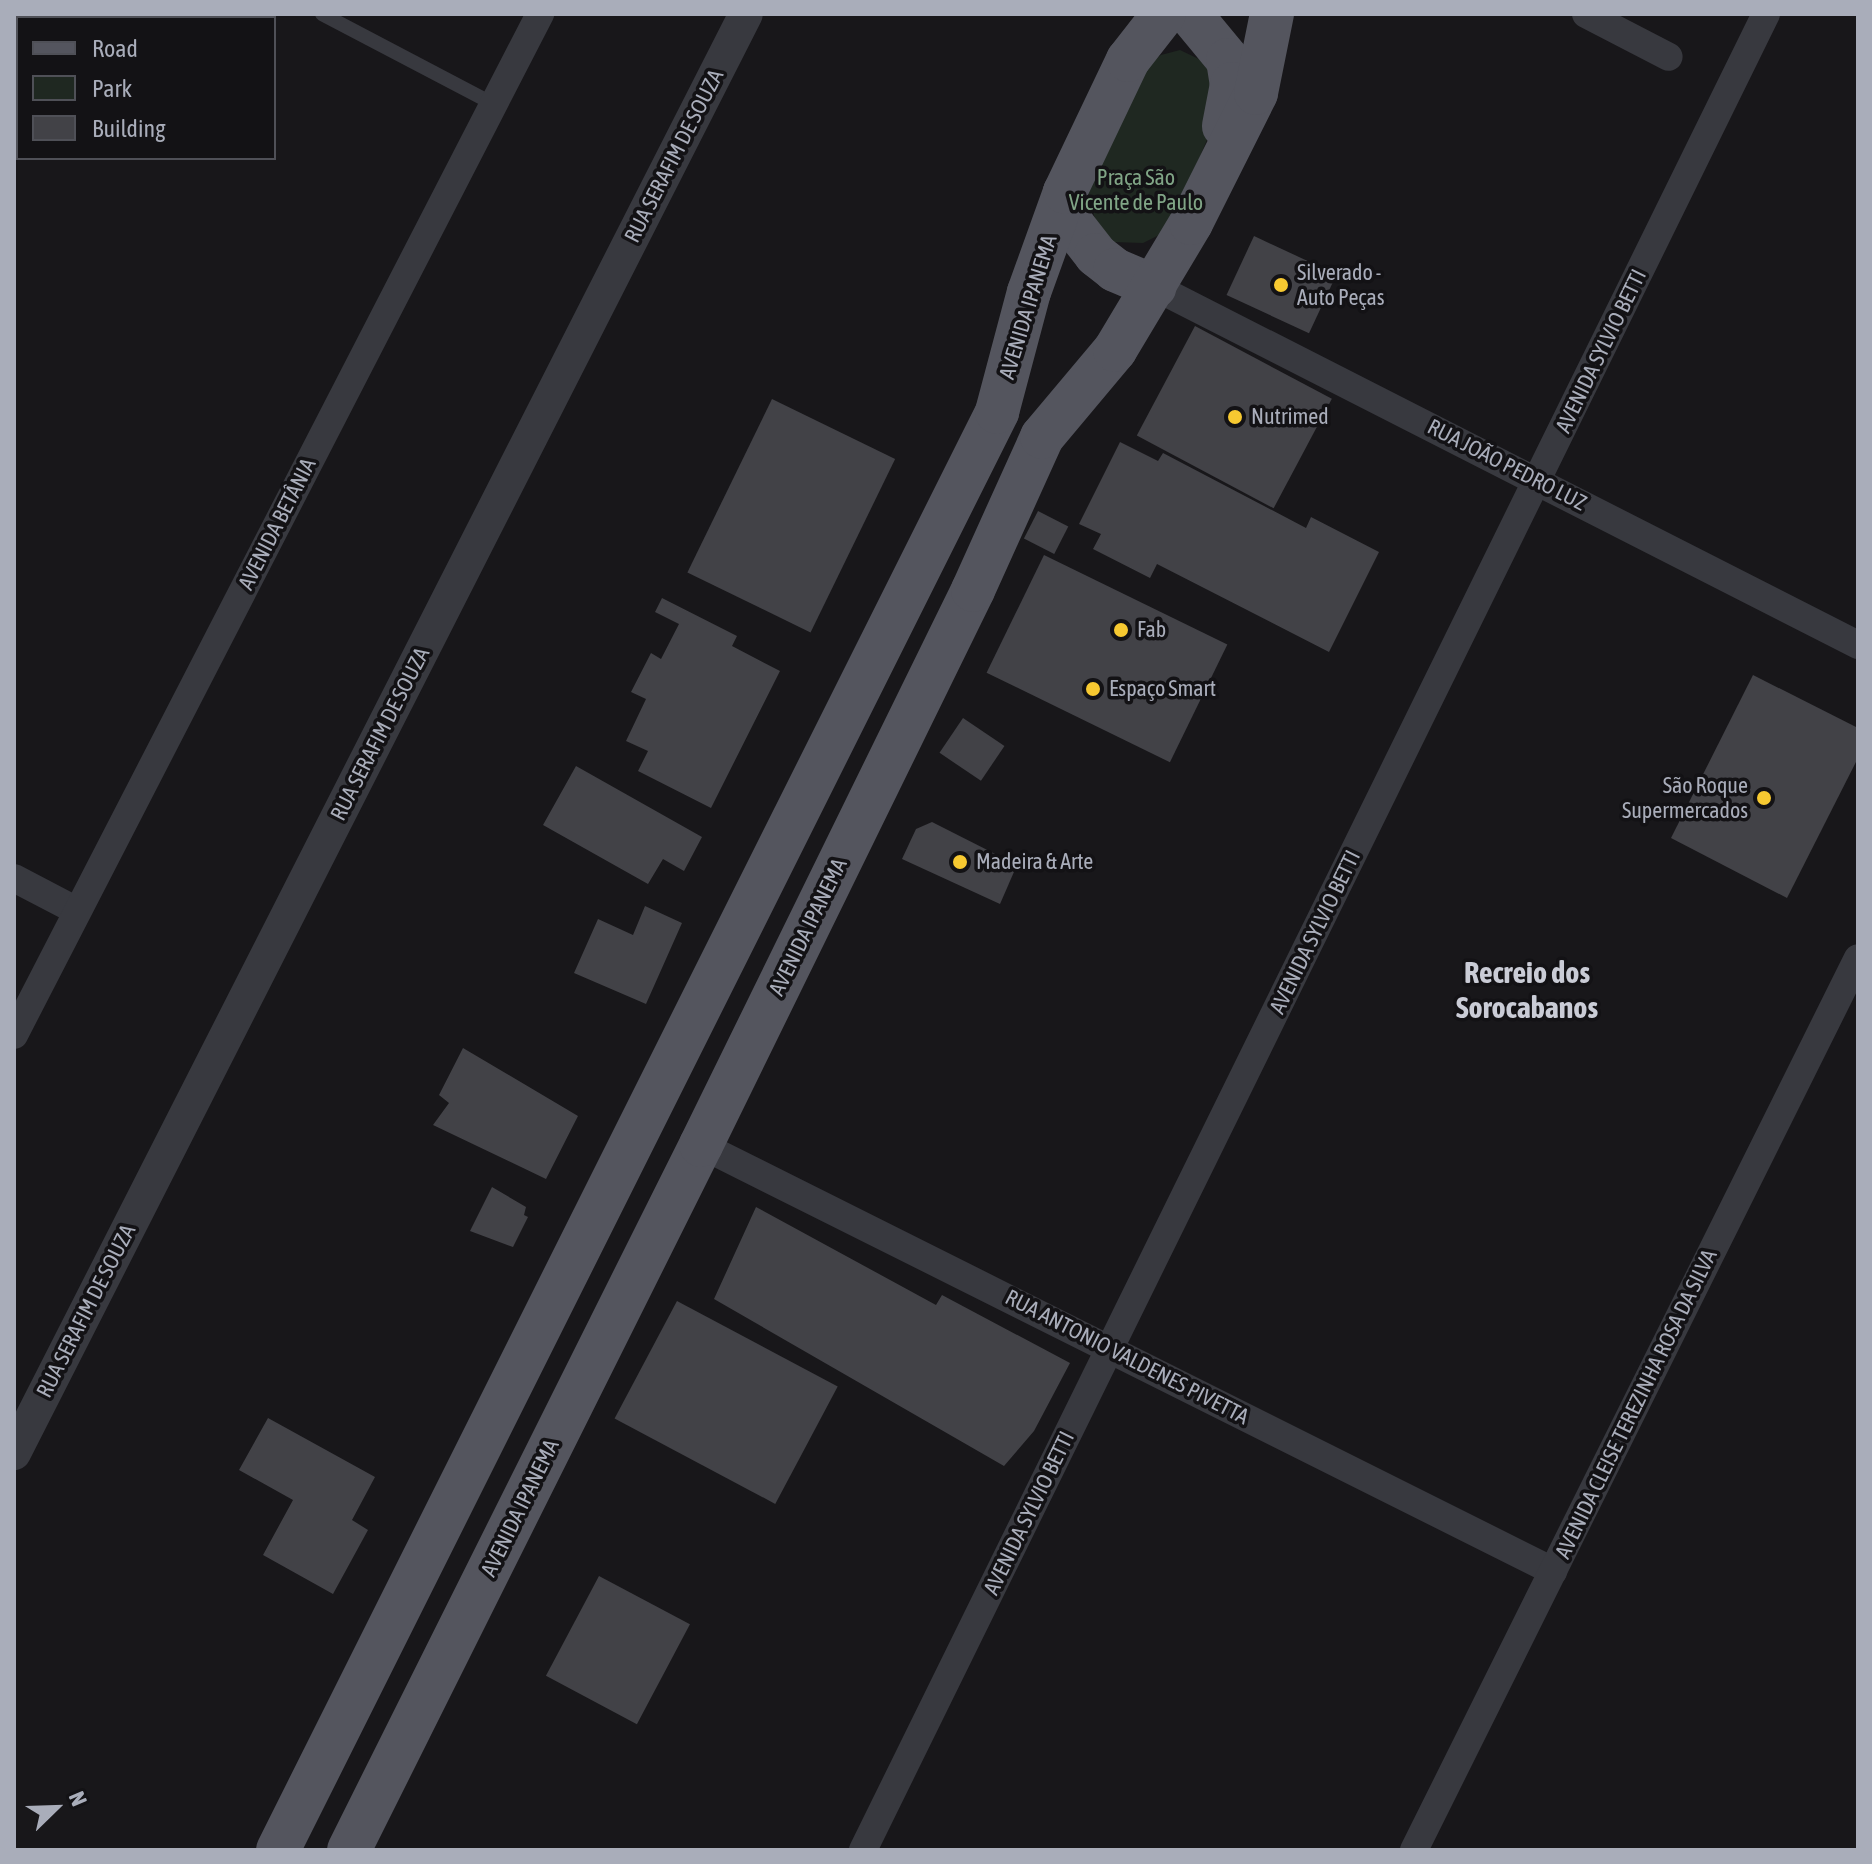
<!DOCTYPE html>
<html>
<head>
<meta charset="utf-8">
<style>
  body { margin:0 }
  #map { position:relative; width:1872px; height:1864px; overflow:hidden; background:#18171a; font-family:"Asap Condensed",sans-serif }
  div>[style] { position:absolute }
  .green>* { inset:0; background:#1f2821 }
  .building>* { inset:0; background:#424247; transform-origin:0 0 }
  .service>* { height:14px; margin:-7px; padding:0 7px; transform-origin:7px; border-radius:7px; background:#38393f }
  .minor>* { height:28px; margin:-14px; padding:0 14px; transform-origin:14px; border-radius:14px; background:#38393f }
  .tertiary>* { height:34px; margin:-17px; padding:0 17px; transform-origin:17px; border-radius:17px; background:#38393f }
  .primary>* { height:44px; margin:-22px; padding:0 22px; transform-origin:22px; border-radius:22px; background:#54555e }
  .dots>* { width:22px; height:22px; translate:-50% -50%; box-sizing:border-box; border:4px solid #131215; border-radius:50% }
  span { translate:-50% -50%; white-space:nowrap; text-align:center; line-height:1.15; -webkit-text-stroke:7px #131215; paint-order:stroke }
  .street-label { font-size:22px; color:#a9adba }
  .park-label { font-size:22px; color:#80a586 }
  .poi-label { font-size:22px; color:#a9adba }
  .left { translate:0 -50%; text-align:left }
  .right { translate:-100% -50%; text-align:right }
  .district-label { font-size:30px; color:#caccd6; font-weight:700 }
  .frame { position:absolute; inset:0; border:16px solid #a9adba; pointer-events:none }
  .legend { position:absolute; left:16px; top:16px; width:260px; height:144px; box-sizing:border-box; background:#131215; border:2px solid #4f5057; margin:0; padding:10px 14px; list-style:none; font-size:24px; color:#a9adba }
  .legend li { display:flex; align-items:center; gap:16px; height:40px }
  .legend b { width:40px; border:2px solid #4f5057 }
  .north { position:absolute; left:16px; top:1768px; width:80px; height:80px; -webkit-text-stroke:6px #131215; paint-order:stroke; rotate:67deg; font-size:22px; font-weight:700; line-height:32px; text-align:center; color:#a9adba }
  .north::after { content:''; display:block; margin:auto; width:28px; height:36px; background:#a9adba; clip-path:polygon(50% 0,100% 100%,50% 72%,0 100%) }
</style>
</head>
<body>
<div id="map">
  <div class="green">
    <div style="clip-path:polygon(1180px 50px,1205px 62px,1216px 84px,1217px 116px,1169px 230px,1143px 243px,1113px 242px,1097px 226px,1086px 186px,1142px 70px,1161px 55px)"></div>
  </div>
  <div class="building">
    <div style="left:1254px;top:236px;width:91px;height:65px;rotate:25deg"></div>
    <div style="left:1195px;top:326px;width:155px;height:124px;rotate:28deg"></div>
    <div style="left:772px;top:399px;width:137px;height:193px;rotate:26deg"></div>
    <div style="clip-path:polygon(1120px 442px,1158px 461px,1163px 453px,1306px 528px,1311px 517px,1379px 552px,1329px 652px,1157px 564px,1150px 578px,1093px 549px,1101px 534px,1079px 524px)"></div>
    <div style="left:1038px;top:511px;width:34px;height:31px;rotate:27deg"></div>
    <div style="left:1044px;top:555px;width:204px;height:131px;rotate:26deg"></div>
    <div style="clip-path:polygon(662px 598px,737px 636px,732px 646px,780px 671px,711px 808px,638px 771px,648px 751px,626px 741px,646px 699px,631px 692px,651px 653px,661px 659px,679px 624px,655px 612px)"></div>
    <div style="clip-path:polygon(1753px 675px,1858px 728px,1858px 758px,1787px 898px,1671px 838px)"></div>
    <div style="left:963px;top:718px;width:50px;height:42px;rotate:34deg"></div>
    <div style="clip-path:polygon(576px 766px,702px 837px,684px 871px,663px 859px,648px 884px,543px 825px)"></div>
    <div style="clip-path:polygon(932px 822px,1017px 865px,1000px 904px,902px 859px,916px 829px)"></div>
    <div style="clip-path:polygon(645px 906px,682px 923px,646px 1004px,574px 973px,598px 919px,633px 935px)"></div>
    <div style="clip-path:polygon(463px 1048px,578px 1116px,546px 1179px,433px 1125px,449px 1103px,439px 1095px)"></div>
    <div style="clip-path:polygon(492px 1187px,526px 1207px,524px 1215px,528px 1217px,513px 1247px,470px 1231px)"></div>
    <div style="clip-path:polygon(756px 1207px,936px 1305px,942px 1295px,1070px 1363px,1034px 1431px,1004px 1466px,714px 1299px)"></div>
    <div style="left:677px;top:1301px;width:182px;height:133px;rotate:28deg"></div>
    <div style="clip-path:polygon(268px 1418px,375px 1477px,352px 1520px,368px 1530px,333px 1594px,263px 1555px,293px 1500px,239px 1470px)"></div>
    <div style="left:599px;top:1576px;width:103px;height:113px;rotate:28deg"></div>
  </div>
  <div class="service">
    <div style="left:322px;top:14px;width:195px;rotate:27.7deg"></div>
  </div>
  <div class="minor">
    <div style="left:1586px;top:14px;width:93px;rotate:27.4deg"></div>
    <div style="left:1155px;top:287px;width:789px;rotate:26.99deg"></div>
    <div style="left:14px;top:878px;width:71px;rotate:27.6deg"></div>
    <div style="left:14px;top:1035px;width:1149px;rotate:-62.74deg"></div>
    <div style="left:701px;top:1145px;width:953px;rotate:26.57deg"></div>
    <div style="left:863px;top:1850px;width:2046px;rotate:-63.81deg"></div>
    <div style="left:1414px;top:1850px;width:996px;rotate:-63.54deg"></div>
  </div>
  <div class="tertiary">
    <div style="left:14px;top:1453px;width:1614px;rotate:-63.04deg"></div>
  </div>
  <div class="primary">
    <div style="left:1190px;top:14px;width:60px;rotate:50.4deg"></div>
    <div style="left:1228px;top:60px;width:24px;rotate:81deg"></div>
    <div style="left:1232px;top:84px;width:43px;rotate:100.8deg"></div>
    <div style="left:1065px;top:192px;width:33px;rotate:78deg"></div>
    <div style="left:1072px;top:224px;width:39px;rotate:52deg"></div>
    <div style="left:1096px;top:255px;width:24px;rotate:38deg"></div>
    <div style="left:1115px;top:270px;width:43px;rotate:23deg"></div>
    <div style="left:278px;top:1850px;width:1608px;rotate:-63.43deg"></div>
    <div style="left:997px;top:412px;width:124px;rotate:-75.1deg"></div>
    <div style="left:1029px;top:292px;width:106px;rotate:-70.2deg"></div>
    <div style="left:1065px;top:192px;width:146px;rotate:-64.5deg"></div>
    <div style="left:1128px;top:60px;width:58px;rotate:-52deg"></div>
    <div style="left:349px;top:1850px;width:788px;rotate:-63.47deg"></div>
    <div style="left:701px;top:1145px;width:618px;rotate:-63.89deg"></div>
    <div style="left:973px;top:590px;width:168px;rotate:-65.7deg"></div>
    <div style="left:1042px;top:437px;width:114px;rotate:-50deg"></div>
    <div style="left:1115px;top:350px;width:148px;rotate:-59.1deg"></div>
    <div style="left:1191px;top:223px;width:145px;rotate:-63.4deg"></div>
    <div style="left:1256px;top:93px;width:81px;rotate:-78.6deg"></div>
  </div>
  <div class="dots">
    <div style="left:1281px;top:285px;background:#f7c931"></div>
    <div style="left:1235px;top:417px;background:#f7c931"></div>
    <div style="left:1121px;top:630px;background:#f7c931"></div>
    <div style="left:1093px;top:689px;background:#f7c931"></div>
    <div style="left:1764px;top:798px;background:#f7c931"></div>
    <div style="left:960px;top:862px;background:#f7c931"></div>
  </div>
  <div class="street-label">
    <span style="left:674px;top:156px;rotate:-63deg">RUA SERAFIM DE SOUZA</span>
    <span style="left:1028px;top:307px;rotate:-73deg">AVENIDA IPANEMA</span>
    <span style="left:1601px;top:351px;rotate:-64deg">AVENIDA SYLVIO BETTI</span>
    <span style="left:1507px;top:465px;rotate:27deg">RUA JOÃO PEDRO LUZ</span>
    <span style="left:277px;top:524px;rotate:-63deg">AVENIDA BETÂNIA</span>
    <span style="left:380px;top:734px;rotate:-63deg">RUA SERAFIM DE SOUZA</span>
    <span style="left:808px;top:927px;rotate:-64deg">AVENIDA IPANEMA</span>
    <span style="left:1315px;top:932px;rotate:-64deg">AVENIDA SYLVIO BETTI</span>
    <span style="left:86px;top:1311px;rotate:-63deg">RUA SERAFIM DE SOUZA</span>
    <span style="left:1127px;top:1357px;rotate:27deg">RUA ANTONIO VALDENES PIVETTA</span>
    <span style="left:1636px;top:1404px;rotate:-64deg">AVENIDA CLEISE TEREZINHA ROSA DA SILVA</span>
    <span style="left:520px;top:1508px;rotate:-64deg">AVENIDA IPANEMA</span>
    <span style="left:1029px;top:1513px;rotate:-64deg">AVENIDA SYLVIO BETTI</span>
  </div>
  <div class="park-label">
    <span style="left:1136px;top:190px">Praça São<br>Vicente de Paulo</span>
  </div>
  <div class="poi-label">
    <span class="left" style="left:1297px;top:285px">Silverado -<br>Auto Peças</span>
    <span class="left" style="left:1251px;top:417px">Nutrimed</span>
    <span class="left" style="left:1137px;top:630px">Fab</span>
    <span class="left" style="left:1109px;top:689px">Espaço Smart</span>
    <span class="right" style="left:1748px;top:798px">São Roque<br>Supermercados</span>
    <span class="left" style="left:976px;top:862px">Madeira &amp; Arte</span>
  </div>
  <div class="district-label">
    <span style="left:1527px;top:989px">Recreio dos<br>Sorocabanos</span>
  </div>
  <div class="frame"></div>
  <ul class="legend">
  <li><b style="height:10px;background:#54555e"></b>Road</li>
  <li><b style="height:22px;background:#1f2821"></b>Park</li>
  <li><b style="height:22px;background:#424247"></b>Building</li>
  </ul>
  <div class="north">N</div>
</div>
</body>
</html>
